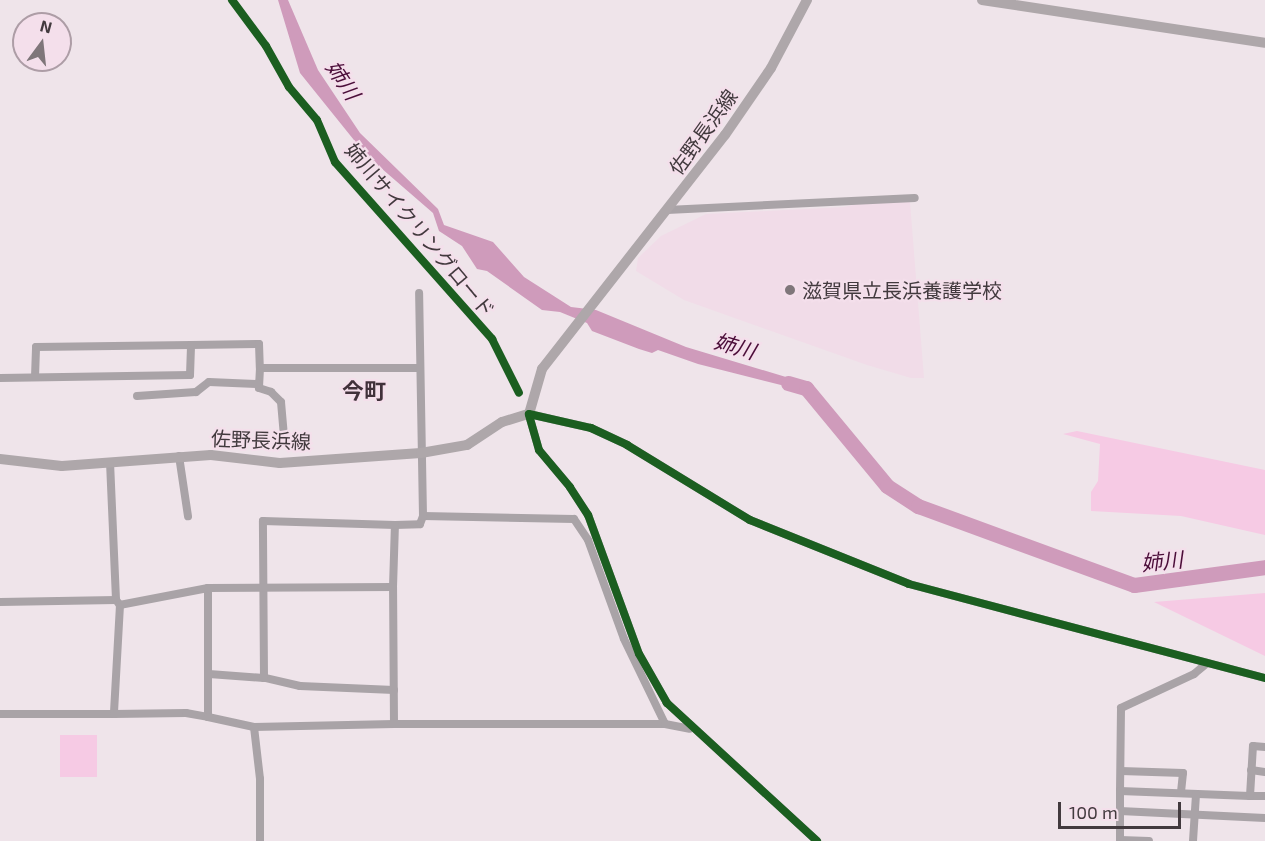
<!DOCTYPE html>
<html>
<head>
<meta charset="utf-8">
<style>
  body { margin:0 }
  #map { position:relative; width:1265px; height:841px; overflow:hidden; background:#efe4ea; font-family:"Exo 2","Noto Sans JP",sans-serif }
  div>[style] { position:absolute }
  .built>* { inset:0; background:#f1dce8 }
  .green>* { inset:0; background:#f6cae4; transform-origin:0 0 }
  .water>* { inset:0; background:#cf9bbb }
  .river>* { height:15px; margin:-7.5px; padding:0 7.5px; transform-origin:7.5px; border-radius:7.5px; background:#cf9bbb }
  .minor>* { height:8px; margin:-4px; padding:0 4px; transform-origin:4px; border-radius:4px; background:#a9a3a7 }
  .major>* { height:10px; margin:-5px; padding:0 5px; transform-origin:5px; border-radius:5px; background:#aea7aa }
  .cycleway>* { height:8px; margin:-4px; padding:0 4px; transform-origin:4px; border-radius:4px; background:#1b5e20 }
  .dots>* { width:16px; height:16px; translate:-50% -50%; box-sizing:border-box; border:3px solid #f4dfeb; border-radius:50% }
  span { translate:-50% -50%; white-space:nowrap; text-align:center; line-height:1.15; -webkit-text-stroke:4.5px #f4dfeb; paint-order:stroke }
  .street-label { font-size:20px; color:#423a3e }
  .poi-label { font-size:20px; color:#423a3e }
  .left { translate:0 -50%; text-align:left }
  .water-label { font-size:21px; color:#4b0d39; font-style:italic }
  .quarter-label { font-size:22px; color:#40313a; font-weight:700 }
  .north { position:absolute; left:12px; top:12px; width:60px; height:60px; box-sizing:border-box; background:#f4dfeb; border:2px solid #ad9da6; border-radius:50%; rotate:15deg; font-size:16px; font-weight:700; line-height:24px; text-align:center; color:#423a3e }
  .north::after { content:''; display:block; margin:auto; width:21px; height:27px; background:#7f767a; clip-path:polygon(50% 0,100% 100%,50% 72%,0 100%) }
  .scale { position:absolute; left:1058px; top:802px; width:123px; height:27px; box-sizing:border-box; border:3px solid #423a3e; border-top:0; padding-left:8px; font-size:18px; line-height:21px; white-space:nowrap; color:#423a3e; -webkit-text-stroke:4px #f4dfeb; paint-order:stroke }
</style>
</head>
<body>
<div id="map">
  <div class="built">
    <div style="clip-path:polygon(865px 202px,910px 202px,924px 378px,911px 378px,867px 365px,684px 300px,636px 271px,638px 258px,661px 236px,706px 214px,844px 207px)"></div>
  </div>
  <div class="green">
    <div style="clip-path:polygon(1077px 431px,1265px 470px,1265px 535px,1181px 516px,1091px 511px,1091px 492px,1098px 481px,1100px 444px,1063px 434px)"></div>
    <div style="clip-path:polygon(1265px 593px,1265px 656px,1154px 602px)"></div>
    <div style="left:60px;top:735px;width:37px;height:42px"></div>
  </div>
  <div class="water">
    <div style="clip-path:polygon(278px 0,288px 0,318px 70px,360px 133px,438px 209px,444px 225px,493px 242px,524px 277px,571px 307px,596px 310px,686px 347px,809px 384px,805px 391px,698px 364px,658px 350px,652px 353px,639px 349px,592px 331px,587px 323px,560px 312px,542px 310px,487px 271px,477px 269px,462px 246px,439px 231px,433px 213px,366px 155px,300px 73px)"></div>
  </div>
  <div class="river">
    <div style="left:788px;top:383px;width:19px;rotate:16deg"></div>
    <div style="left:806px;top:388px;width:127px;rotate:50.4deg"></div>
    <div style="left:887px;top:486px;width:37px;rotate:33deg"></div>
    <div style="left:918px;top:506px;width:230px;rotate:20.1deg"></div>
    <div style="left:1134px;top:585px;width:132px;rotate:-7.8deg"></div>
  </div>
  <div class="minor">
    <div style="left:667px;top:210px;width:248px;rotate:-2.8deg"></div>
    <div style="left:260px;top:368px;width:20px;rotate:93deg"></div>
    <div style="left:259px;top:388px;width:13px;rotate:18deg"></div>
    <div style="left:271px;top:392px;width:14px;rotate:45deg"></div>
    <div style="left:281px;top:402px;width:37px;rotate:85deg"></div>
    <div style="left:35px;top:377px;width:30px;rotate:-88deg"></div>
    <div style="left:36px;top:347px;width:155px;rotate:-0.7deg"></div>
    <div style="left:0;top:378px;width:190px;rotate:-0.9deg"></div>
    <div style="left:190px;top:375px;width:30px;rotate:-88deg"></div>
    <div style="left:191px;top:345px;width:68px;rotate:-0.8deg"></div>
    <div style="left:259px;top:344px;width:24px;rotate:88deg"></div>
    <div style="left:260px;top:368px;width:159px"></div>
    <div style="left:137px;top:396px;width:59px;rotate:-3.9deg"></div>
    <div style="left:196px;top:392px;width:16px;rotate:-38deg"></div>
    <div style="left:209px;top:382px;width:50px;rotate:2.3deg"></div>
    <div style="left:179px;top:456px;width:61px;rotate:81.5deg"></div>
    <div style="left:110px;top:462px;width:138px;rotate:87.5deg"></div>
    <div style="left:423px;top:516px;width:151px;rotate:1.1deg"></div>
    <div style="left:574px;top:519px;width:25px;rotate:56deg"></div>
    <div style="left:588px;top:540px;width:105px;rotate:70deg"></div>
    <div style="left:624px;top:639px;width:94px;rotate:64.2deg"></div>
    <div style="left:393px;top:587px;width:62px;rotate:-88.2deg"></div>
    <div style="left:395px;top:525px;width:25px;rotate:-2deg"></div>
    <div style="left:420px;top:524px;width:9px;rotate:-69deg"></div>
    <div style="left:423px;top:516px;width:223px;rotate:-91deg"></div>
    <div style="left:0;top:602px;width:116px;rotate:-1deg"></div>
    <div style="left:116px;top:600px;width:6px;rotate:51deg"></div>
    <div style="left:120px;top:605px;width:109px;rotate:93.2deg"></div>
    <div style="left:114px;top:714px;width:114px;rotate:180deg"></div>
    <div style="left:209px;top:674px;width:55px;rotate:4.2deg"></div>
    <div style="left:394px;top:690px;width:94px;rotate:-177.6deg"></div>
    <div style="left:300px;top:686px;width:37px;rotate:-167deg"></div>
    <div style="left:264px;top:678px;width:157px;rotate:-90.4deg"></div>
    <div style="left:263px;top:521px;width:132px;rotate:1.7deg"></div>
    <div style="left:114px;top:714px;width:72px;rotate:-0.8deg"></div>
    <div style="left:186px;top:713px;width:22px;rotate:10deg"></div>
    <div style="left:208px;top:717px;width:129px;rotate:-90deg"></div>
    <div style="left:208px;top:588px;width:90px;rotate:169.1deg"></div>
    <div style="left:208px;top:717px;width:47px;rotate:12.3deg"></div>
    <div style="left:254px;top:727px;width:140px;rotate:-1.2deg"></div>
    <div style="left:394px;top:724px;width:137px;rotate:-90.4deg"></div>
    <div style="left:393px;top:587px;width:185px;rotate:179.7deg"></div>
    <div style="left:394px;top:724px;width:271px"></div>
    <div style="left:665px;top:724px;width:25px;rotate:11deg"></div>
    <div style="left:254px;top:727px;width:52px;rotate:83.4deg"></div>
    <div style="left:260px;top:779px;width:62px;rotate:90deg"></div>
    <div style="left:1251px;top:770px;width:14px;rotate:8deg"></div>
    <div style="left:1121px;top:771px;width:62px;rotate:1.8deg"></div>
    <div style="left:1183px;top:773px;width:20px;rotate:96deg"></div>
    <div style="left:1120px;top:791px;width:83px;rotate:-89.3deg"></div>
    <div style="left:1121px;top:708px;width:81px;rotate:-25deg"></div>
    <div style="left:1194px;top:674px;width:17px;rotate:-40deg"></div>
    <div style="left:1250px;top:796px;width:15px"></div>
    <div style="left:1120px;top:811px;width:145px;rotate:2.8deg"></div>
    <div style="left:1120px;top:840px;width:29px;rotate:2deg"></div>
    <div style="left:817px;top:841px;width:204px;rotate:-137.4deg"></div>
    <div style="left:667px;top:703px;width:56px;rotate:-119.7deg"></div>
    <div style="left:639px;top:654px;width:148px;rotate:-110.1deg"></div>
    <div style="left:588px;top:515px;width:33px;rotate:-123deg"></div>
    <div style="left:570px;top:487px;width:48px;rotate:-130deg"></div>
    <div style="left:539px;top:450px;width:37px;rotate:-106deg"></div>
    <div style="left:529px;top:414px;width:64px;rotate:12.7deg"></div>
    <div style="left:591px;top:428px;width:40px;rotate:25deg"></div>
    <div style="left:627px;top:445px;width:144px;rotate:31.4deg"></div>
    <div style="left:750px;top:520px;width:171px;rotate:21.9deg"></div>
    <div style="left:909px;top:584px;width:368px;rotate:14.8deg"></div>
    <div style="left:1120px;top:841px;width:50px;rotate:-90deg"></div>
    <div style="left:1120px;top:791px;width:130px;rotate:2.2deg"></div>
    <div style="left:1250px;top:796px;width:50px;rotate:-86.6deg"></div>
    <div style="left:1253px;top:746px;width:12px;rotate:5deg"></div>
    <div style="left:1193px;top:841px;width:47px;rotate:-86.3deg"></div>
  </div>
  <div class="major">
    <div style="left:982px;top:0;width:286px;rotate:8.6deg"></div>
    <div style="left:0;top:459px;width:62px;rotate:6.4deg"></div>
    <div style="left:62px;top:466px;width:149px;rotate:-4.2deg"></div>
    <div style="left:211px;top:455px;width:69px;rotate:6.6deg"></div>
    <div style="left:280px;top:463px;width:141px;rotate:-4.1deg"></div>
    <div style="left:421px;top:453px;width:47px;rotate:-9.9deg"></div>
    <div style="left:467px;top:445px;width:42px;rotate:-33.3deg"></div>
    <div style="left:502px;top:422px;width:28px;rotate:-17deg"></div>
    <div style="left:529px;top:414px;width:47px;rotate:-73.9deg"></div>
    <div style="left:542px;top:369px;width:297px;rotate:-52deg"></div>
    <div style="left:725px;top:135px;width:81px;rotate:-55.5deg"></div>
    <div style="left:771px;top:68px;width:77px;rotate:-62.1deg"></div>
  </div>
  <div class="cycleway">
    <div style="left:232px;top:0;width:57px;rotate:53.5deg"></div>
    <div style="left:266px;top:46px;width:47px;rotate:60.7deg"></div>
    <div style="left:289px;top:87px;width:43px;rotate:49.7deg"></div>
    <div style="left:317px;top:120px;width:46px;rotate:66.8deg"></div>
    <div style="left:335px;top:162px;width:237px;rotate:48.4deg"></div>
    <div style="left:492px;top:339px;width:60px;rotate:63.4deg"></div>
    <div style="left:817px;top:841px;width:204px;rotate:-137.4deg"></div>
    <div style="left:667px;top:703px;width:56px;rotate:-119.7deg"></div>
    <div style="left:639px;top:654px;width:148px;rotate:-110.1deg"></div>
    <div style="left:588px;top:515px;width:33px;rotate:-123deg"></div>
    <div style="left:570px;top:487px;width:48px;rotate:-130deg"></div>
    <div style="left:539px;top:450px;width:37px;rotate:-106deg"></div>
    <div style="left:529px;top:414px;width:64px;rotate:12.7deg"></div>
    <div style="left:591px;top:428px;width:40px;rotate:25deg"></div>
    <div style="left:627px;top:445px;width:144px;rotate:31.4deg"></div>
    <div style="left:750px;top:520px;width:171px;rotate:21.9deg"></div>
    <div style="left:909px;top:584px;width:368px;rotate:14.8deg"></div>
  </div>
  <div class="dots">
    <div style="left:790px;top:290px;background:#7f767a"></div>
  </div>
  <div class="street-label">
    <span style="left:703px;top:132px;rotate:-54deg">佐野長浜線</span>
    <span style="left:420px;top:230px;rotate:50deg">姉川サイクリングロード</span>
    <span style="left:261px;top:440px;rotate:2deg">佐野長浜線</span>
  </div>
  <div class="poi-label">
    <span class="left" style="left:802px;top:290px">滋賀県立長浜養護学校</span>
  </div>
  <div class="water-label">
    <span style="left:343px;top:80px;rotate:56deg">姉川</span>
    <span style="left:735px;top:346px;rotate:16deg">姉川</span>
    <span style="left:1162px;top:561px;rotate:-6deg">姉川</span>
  </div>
  <div class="quarter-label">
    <span style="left:364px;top:391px">今町</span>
  </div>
  <div class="north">N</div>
  <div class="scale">100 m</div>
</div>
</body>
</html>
